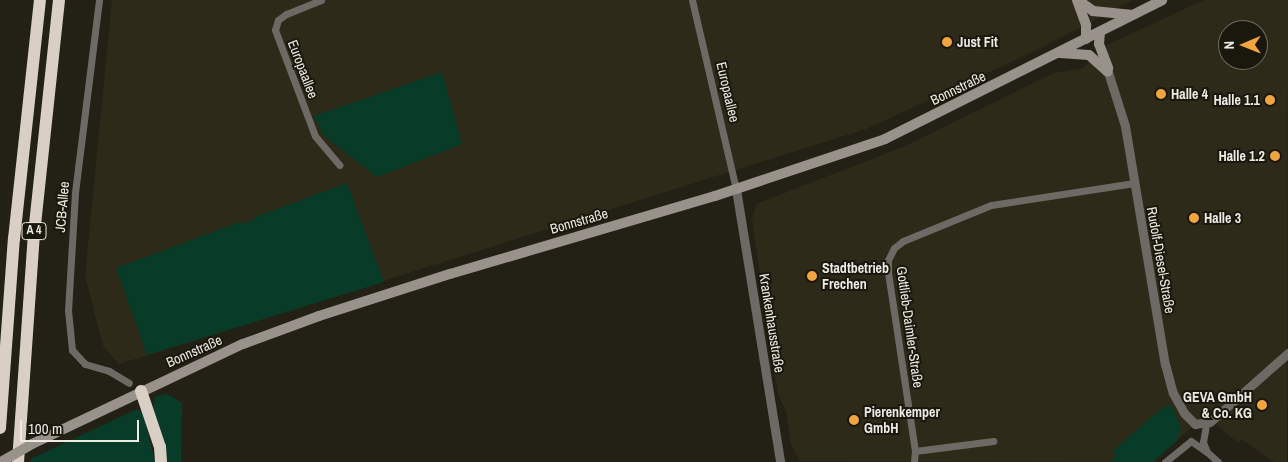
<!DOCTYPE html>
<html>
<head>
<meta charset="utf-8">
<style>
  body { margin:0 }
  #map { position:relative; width:1288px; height:462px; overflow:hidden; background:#232116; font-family:"Archivo Narrow",sans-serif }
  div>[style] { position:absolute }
  .built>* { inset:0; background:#2e2a19 }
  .green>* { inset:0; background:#093c28 }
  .minor>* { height:7px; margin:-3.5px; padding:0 3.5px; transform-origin:3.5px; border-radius:3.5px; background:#6d6965 }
  .tertiary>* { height:9px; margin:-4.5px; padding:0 4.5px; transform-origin:4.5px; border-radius:4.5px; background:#6d6965 }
  .secondary>* { height:10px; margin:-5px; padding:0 5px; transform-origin:5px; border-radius:5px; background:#99928b }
  .motorway>* { height:12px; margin:-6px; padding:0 6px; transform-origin:6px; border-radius:6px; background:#dacfc4 }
  .secondary-bridge>* { height:10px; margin:-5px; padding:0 5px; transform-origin:5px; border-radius:5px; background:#99928b }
  .dots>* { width:14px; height:14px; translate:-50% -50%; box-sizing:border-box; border:2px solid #1a180d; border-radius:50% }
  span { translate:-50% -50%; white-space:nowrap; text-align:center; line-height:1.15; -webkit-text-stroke:4px #1a180d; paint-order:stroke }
  .shield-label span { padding:1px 4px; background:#1a180d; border:1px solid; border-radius:4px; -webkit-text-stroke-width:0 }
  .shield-label { font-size:12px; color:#ebeae3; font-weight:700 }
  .poi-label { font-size:14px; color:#ebeae3; font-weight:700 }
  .left { translate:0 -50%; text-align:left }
  .right { translate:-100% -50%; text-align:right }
  .street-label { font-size:14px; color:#ebeae3 }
  .north { position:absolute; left:1218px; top:20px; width:50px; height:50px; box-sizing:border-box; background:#1a180d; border:1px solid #6e6c63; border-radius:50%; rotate:269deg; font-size:14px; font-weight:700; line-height:20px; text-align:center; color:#ebeae3 }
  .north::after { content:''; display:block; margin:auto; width:18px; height:22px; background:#f1a540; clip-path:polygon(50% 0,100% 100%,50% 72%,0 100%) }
  .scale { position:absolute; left:20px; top:420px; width:119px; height:22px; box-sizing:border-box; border:2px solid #ebeae3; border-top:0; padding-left:6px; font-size:15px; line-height:18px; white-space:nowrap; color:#ebeae3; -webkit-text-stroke:4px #1a180d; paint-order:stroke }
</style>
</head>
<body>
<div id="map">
  <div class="built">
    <div style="clip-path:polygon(112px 0,1133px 0,1037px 50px,866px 129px,119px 364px,103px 346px,85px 276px)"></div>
    <div style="clip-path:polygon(evenodd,1204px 0,1288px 0,1287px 462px,1274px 462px,1241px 439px,1238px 443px,1205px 415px,1153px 462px,800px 461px,791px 444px,786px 411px,778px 394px,752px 220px,756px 204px,905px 146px,1054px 73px,1083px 68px,1107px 45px,1204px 0,1228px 30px,1258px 30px,1258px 60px,1228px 60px,1228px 30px)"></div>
  </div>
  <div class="green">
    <div style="clip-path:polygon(442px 72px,462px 144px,377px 177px,324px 136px,314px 116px)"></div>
    <div style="clip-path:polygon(347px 183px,384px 282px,147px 355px,116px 268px,237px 223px,247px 223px,258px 216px)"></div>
    <div style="clip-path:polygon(167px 394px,182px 403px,181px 462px,167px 462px,153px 408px,155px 397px)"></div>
    <div style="clip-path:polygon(1171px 405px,1181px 427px,1177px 441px,1153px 462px,1110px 462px,1116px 456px,1112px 452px,1163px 407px)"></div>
    <div style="clip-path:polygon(137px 409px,143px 413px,155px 462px,31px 462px,31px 459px)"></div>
  </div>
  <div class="minor">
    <div style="left:99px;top:0;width:194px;rotate:97.1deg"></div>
    <div style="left:75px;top:193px;width:117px;rotate:93.4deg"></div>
    <div style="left:68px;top:310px;width:40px;rotate:84.3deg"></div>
    <div style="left:72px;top:350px;width:19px;rotate:47deg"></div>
    <div style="left:85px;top:364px;width:25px;rotate:16deg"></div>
    <div style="left:109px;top:371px;width:23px;rotate:31deg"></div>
    <div style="left:321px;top:0;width:38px;rotate:158deg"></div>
    <div style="left:286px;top:14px;width:10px;rotate:143deg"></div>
    <div style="left:278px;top:20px;width:10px;rotate:107deg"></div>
    <div style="left:275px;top:30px;width:113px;rotate:69.3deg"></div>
    <div style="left:315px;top:136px;width:38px;rotate:50deg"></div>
    <div style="left:692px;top:0;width:194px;rotate:76.9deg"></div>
    <div style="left:1206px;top:425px;width:17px;rotate:100deg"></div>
    <div style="left:1203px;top:442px;width:11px;rotate:68deg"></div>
    <div style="left:1207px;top:452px;width:15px;rotate:42deg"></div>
    <div style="left:915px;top:451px;width:79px;rotate:-7.3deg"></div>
    <div style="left:914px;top:462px;width:11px;rotate:-85deg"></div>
    <div style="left:915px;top:451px;width:181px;rotate:-98.6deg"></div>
    <div style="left:888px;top:272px;width:12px;rotate:-90deg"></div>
    <div style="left:888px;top:260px;width:13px;rotate:-63deg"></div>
    <div style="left:894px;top:248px;width:11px;rotate:-38deg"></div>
    <div style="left:903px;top:241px;width:95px;rotate:-22.2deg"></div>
    <div style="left:991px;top:205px;width:145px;rotate:-8.7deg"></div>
    <div style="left:1165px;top:462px;width:33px;rotate:-39deg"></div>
    <div style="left:1191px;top:441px;width:19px;rotate:35deg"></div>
  </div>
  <div class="tertiary">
    <div style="left:1108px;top:72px;width:57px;rotate:72.5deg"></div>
    <div style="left:1125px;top:126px;width:241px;rotate:80.5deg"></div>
    <div style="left:1165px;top:364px;width:30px;rotate:75deg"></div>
    <div style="left:1173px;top:393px;width:23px;rotate:61deg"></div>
    <div style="left:1184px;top:413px;width:16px;rotate:45deg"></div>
    <div style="left:1195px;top:424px;width:15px;rotate:-8deg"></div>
    <div style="left:1210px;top:422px;width:104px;rotate:-41.5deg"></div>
    <div style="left:736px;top:189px;width:277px;rotate:80.8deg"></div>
  </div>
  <div class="secondary">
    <div style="left:1077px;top:0;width:27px;rotate:70deg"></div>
    <div style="left:1086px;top:25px;width:14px;rotate:90deg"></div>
    <div style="left:1078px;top:0;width:19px;rotate:36deg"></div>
    <div style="left:1093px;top:11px;width:40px;rotate:5.7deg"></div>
    <div style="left:1100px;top:32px;width:12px;rotate:95deg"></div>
    <div style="left:1099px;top:44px;width:26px;rotate:69deg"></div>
    <div style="left:1060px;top:53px;width:29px;rotate:4deg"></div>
    <div style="left:1089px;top:55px;width:25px;rotate:42deg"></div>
    <div style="left:32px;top:444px;width:233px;rotate:-25.4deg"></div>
    <div style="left:243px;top:344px;width:81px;rotate:-20.2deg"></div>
    <div style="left:319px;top:316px;width:138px;rotate:-17.8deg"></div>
    <div style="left:450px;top:274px;width:276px;rotate:-16.4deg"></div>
    <div style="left:715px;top:196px;width:179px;rotate:-18.5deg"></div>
    <div style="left:885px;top:139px;width:310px;rotate:-26.6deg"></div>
  </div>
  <div class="motorway">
    <div style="left:141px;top:391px;width:59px;rotate:71.3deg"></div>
    <div style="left:160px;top:447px;width:15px;rotate:86deg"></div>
    <div style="left:0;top:428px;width:190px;rotate:-85.8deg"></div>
    <div style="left:14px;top:239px;width:240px;rotate:-83.8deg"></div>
    <div style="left:18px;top:462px;width:229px;rotate:-86deg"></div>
    <div style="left:34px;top:234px;width:235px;rotate:-83.9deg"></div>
  </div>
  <div class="secondary-bridge">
    <div style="left:1px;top:462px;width:36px;rotate:-30deg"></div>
  </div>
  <div class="dots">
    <div style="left:947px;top:42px;background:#f1a540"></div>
    <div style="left:1161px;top:94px;background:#f1a540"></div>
    <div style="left:1270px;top:100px;background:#f1a540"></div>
    <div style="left:1275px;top:156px;background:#f1a540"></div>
    <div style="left:1194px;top:218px;background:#f1a540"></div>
    <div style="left:812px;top:276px;background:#f1a540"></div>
    <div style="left:1262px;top:405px;background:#f1a540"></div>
    <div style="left:854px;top:420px;background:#f1a540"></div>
  </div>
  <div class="shield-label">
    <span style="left:34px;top:231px">A 4</span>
  </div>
  <div class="poi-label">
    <span class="left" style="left:957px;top:42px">Just Fit</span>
    <span class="left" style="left:1171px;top:94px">Halle 4</span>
    <span class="right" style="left:1260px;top:100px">Halle 1.1</span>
    <span class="right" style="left:1265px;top:156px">Halle 1.2</span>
    <span class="left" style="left:1204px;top:218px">Halle 3</span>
    <span class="left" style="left:822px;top:276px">Stadtbetrieb<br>Frechen</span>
    <span class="right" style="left:1252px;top:405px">GEVA GmbH<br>&amp; Co. KG</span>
    <span class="left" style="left:864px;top:420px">Pierenkemper<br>GmbH</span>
  </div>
  <div class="street-label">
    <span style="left:303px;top:69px;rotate:69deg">Europaallee</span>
    <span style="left:958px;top:88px;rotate:-26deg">Bonnstraße</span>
    <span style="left:728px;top:92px;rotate:77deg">Europaallee</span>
    <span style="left:62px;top:207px;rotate:-85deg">JCB-Allee</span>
    <span style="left:579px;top:221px;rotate:-16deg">Bonnstraße</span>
    <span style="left:1161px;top:260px;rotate:80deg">Rudolf-Diesel-Straße</span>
    <span style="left:772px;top:323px;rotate:81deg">Krankenhausstraße</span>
    <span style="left:910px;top:327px;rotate:82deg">Gottlieb-Daimler-Straße</span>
    <span style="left:194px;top:351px;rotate:-24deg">Bonnstraße</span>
  </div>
  <div class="north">N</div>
  <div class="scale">100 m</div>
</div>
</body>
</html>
